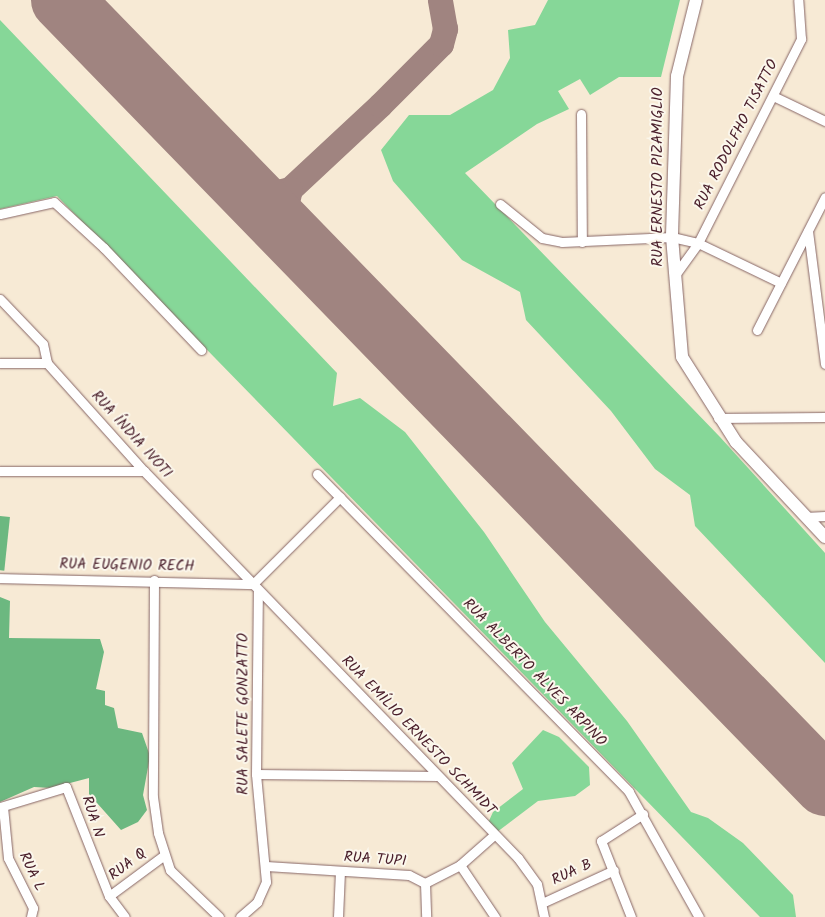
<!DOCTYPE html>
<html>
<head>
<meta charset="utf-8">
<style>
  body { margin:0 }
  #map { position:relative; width:825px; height:917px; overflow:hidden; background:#f7ead5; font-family:Kalam,sans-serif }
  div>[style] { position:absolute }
  .green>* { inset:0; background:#86d798 }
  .forest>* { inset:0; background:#6cb880; transform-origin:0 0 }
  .taxiway>* { height:25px; margin:-12.5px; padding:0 12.5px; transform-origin:12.5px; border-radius:12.5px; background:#a08480 }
  .runway>* { height:62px; margin:-31px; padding:0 31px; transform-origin:31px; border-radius:31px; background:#a08480 }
  .roads { filter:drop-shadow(0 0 1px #876666) drop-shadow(0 0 1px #876666) }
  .street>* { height:9px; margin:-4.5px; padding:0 4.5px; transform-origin:4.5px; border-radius:4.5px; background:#fff }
  .secondary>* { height:12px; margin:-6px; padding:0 6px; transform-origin:6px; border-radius:6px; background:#fff }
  span { translate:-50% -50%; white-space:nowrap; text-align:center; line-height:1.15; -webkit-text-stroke:4px #fbf7ec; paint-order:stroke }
  .street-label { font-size:15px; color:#4a1f2b }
</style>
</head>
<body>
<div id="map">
  <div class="green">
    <div style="clip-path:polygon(548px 0,680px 0,661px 77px,619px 77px,590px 95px,580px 79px,558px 91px,569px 109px,537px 124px,465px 173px,720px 437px,825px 553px,825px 663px,695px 526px,690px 495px,655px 469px,611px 411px,526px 320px,520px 292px,462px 260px,393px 181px,381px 150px,409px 115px,450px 115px,493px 90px,510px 58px,508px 30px,535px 25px)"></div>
    <div style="clip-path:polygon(0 20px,337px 373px,333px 406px,360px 398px,405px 432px,484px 532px,545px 622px,627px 721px,691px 812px,708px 818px,743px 843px,793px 895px,796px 917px,760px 917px,57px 196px,0 209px)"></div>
    <div style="clip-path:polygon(543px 730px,559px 737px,589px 767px,590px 785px,575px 796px,538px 801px,497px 832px,488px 823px,493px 812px,523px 789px,512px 763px)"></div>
  </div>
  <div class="forest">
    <div style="left:0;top:516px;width:10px;height:54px;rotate:6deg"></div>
    <div style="clip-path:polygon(0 597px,10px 601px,9px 638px,100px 639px,104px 652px,96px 689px,105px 691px,105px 705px,114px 708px,118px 728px,142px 733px,150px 756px,143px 795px,147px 810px,138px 822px,121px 830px,89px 794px,89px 778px,51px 788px,34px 787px,0 802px)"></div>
  </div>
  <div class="taxiway">
    <div style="left:241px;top:187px;width:26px;rotate:18deg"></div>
    <div style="left:266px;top:195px;width:25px;rotate:-14deg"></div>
    <div style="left:290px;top:189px;width:123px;rotate:-43deg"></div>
    <div style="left:380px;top:105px;width:86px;rotate:-45deg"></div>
    <div style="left:441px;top:44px;width:16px;rotate:-75deg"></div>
    <div style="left:445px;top:29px;width:29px;rotate:-100deg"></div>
    <div style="left:290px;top:189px;width:27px;rotate:103deg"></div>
    <div style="left:284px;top:215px;width:25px;rotate:69deg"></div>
  </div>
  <div class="runway">
    <div style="left:62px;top:0;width:1095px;rotate:45.81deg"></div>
  </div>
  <div class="roads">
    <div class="street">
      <div style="left:773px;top:96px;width:58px;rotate:25.7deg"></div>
      <div style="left:581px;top:114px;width:128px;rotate:89.6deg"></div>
      <div style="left:500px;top:204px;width:54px;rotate:39deg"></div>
      <div style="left:542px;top:238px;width:20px;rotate:11deg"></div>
      <div style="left:562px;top:242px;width:110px;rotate:-2.6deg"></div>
      <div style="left:672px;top:237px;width:27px;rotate:13deg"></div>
      <div style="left:698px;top:243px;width:92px;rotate:25.7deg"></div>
      <div style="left:0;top:214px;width:55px;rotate:-12.5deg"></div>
      <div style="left:54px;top:202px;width:68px;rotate:42.6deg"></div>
      <div style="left:104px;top:248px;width:141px;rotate:46.4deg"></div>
      <div style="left:808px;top:231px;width:134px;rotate:82.7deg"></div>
      <div style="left:675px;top:275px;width:39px;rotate:-54deg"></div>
      <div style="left:698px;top:243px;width:229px;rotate:-63.2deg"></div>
      <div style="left:801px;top:39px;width:39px;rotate:-94deg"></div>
      <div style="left:0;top:299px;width:62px;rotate:46.3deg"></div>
      <div style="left:43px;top:344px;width:19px;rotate:78deg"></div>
      <div style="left:47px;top:363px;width:145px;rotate:48.1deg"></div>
      <div style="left:144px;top:471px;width:538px;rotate:45.98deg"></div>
      <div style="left:518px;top:858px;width:32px;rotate:54deg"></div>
      <div style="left:537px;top:884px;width:34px;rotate:78deg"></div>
      <div style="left:757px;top:330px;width:149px;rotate:-62.9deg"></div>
      <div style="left:0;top:363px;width:47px"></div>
      <div style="left:718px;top:418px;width:107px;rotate:-0.5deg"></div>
      <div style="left:0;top:471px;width:144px"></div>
      <div style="left:317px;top:474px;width:445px;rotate:45.5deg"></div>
      <div style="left:629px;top:792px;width:143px;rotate:60.8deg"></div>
      <div style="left:805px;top:517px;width:20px;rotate:-3deg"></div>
      <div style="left:0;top:578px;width:253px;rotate:1.4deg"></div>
      <div style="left:154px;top:580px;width:217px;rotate:90.3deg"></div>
      <div style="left:153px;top:797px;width:36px;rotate:82deg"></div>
      <div style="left:158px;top:833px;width:39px;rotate:72deg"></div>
      <div style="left:170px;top:870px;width:68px;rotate:43.8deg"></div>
      <div style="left:253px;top:584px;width:123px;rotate:-45deg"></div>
      <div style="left:256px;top:774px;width:182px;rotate:0.6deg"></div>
      <div style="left:0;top:807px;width:69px;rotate:-16.9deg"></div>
      <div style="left:66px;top:787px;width:117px;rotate:68.5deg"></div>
      <div style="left:109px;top:896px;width:26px;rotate:53deg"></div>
      <div style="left:3px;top:807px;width:51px;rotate:84.4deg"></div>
      <div style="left:8px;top:858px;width:56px;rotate:63.4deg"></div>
      <div style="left:33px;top:908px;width:9px;rotate:103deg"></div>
      <div style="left:460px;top:865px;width:63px;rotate:56.1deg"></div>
      <div style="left:266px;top:866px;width:143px;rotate:3.6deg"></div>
      <div style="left:409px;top:875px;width:18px;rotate:27deg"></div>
      <div style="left:425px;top:883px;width:39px;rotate:-27deg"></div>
      <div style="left:460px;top:865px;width:45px;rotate:-41.4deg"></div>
      <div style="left:425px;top:883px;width:34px;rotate:88deg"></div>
      <div style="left:109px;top:896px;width:67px;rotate:-36.5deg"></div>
      <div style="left:542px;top:903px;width:79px;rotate:-24.6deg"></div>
      <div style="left:240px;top:917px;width:23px;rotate:-41deg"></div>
      <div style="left:257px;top:902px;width:22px;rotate:-66deg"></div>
      <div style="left:266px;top:882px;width:108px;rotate:-95.3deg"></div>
      <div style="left:256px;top:774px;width:183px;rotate:-89.4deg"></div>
      <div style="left:338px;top:917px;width:46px;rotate:-87.5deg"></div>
      <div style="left:631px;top:917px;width:82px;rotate:-111.5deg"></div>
      <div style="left:601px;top:841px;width:50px;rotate:-32.7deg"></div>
    </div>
    <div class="secondary">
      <div style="left:696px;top:0;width:78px;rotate:104deg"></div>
      <div style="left:677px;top:76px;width:161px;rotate:91.8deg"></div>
      <div style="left:672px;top:237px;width:120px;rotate:85.2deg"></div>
      <div style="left:682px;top:357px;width:101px;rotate:57.6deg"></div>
      <div style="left:736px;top:442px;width:130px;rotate:46.9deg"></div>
    </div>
  </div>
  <div class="street-label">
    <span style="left:737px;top:135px;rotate:-63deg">RUA RODOLFHO TISATTO</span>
    <span style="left:659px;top:177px;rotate:-90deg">RUA ERNESTO PIZAMIGLIO</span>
    <span style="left:131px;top:435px;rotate:48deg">RUA ÍNDIA IVOTI</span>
    <span style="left:127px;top:566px;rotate:1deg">RUA EUGENIO RECH</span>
    <span style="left:534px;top:673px;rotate:46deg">RUA ALBERTO ALVES ARPINO</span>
    <span style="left:244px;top:714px;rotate:-90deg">RUA SALETE GONZATTO</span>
    <span style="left:418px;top:736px;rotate:46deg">RUA EMÍLIO ERNESTO SCHMIDT</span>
    <span style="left:92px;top:817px;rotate:72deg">RUA N</span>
    <span style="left:375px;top:860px;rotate:4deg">RUA TUPI</span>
    <span style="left:128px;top:865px;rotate:-37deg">RUA Q</span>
    <span style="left:31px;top:872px;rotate:65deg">RUA L</span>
    <span style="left:572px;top:873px;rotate:-25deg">RUA B</span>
  </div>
</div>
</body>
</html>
